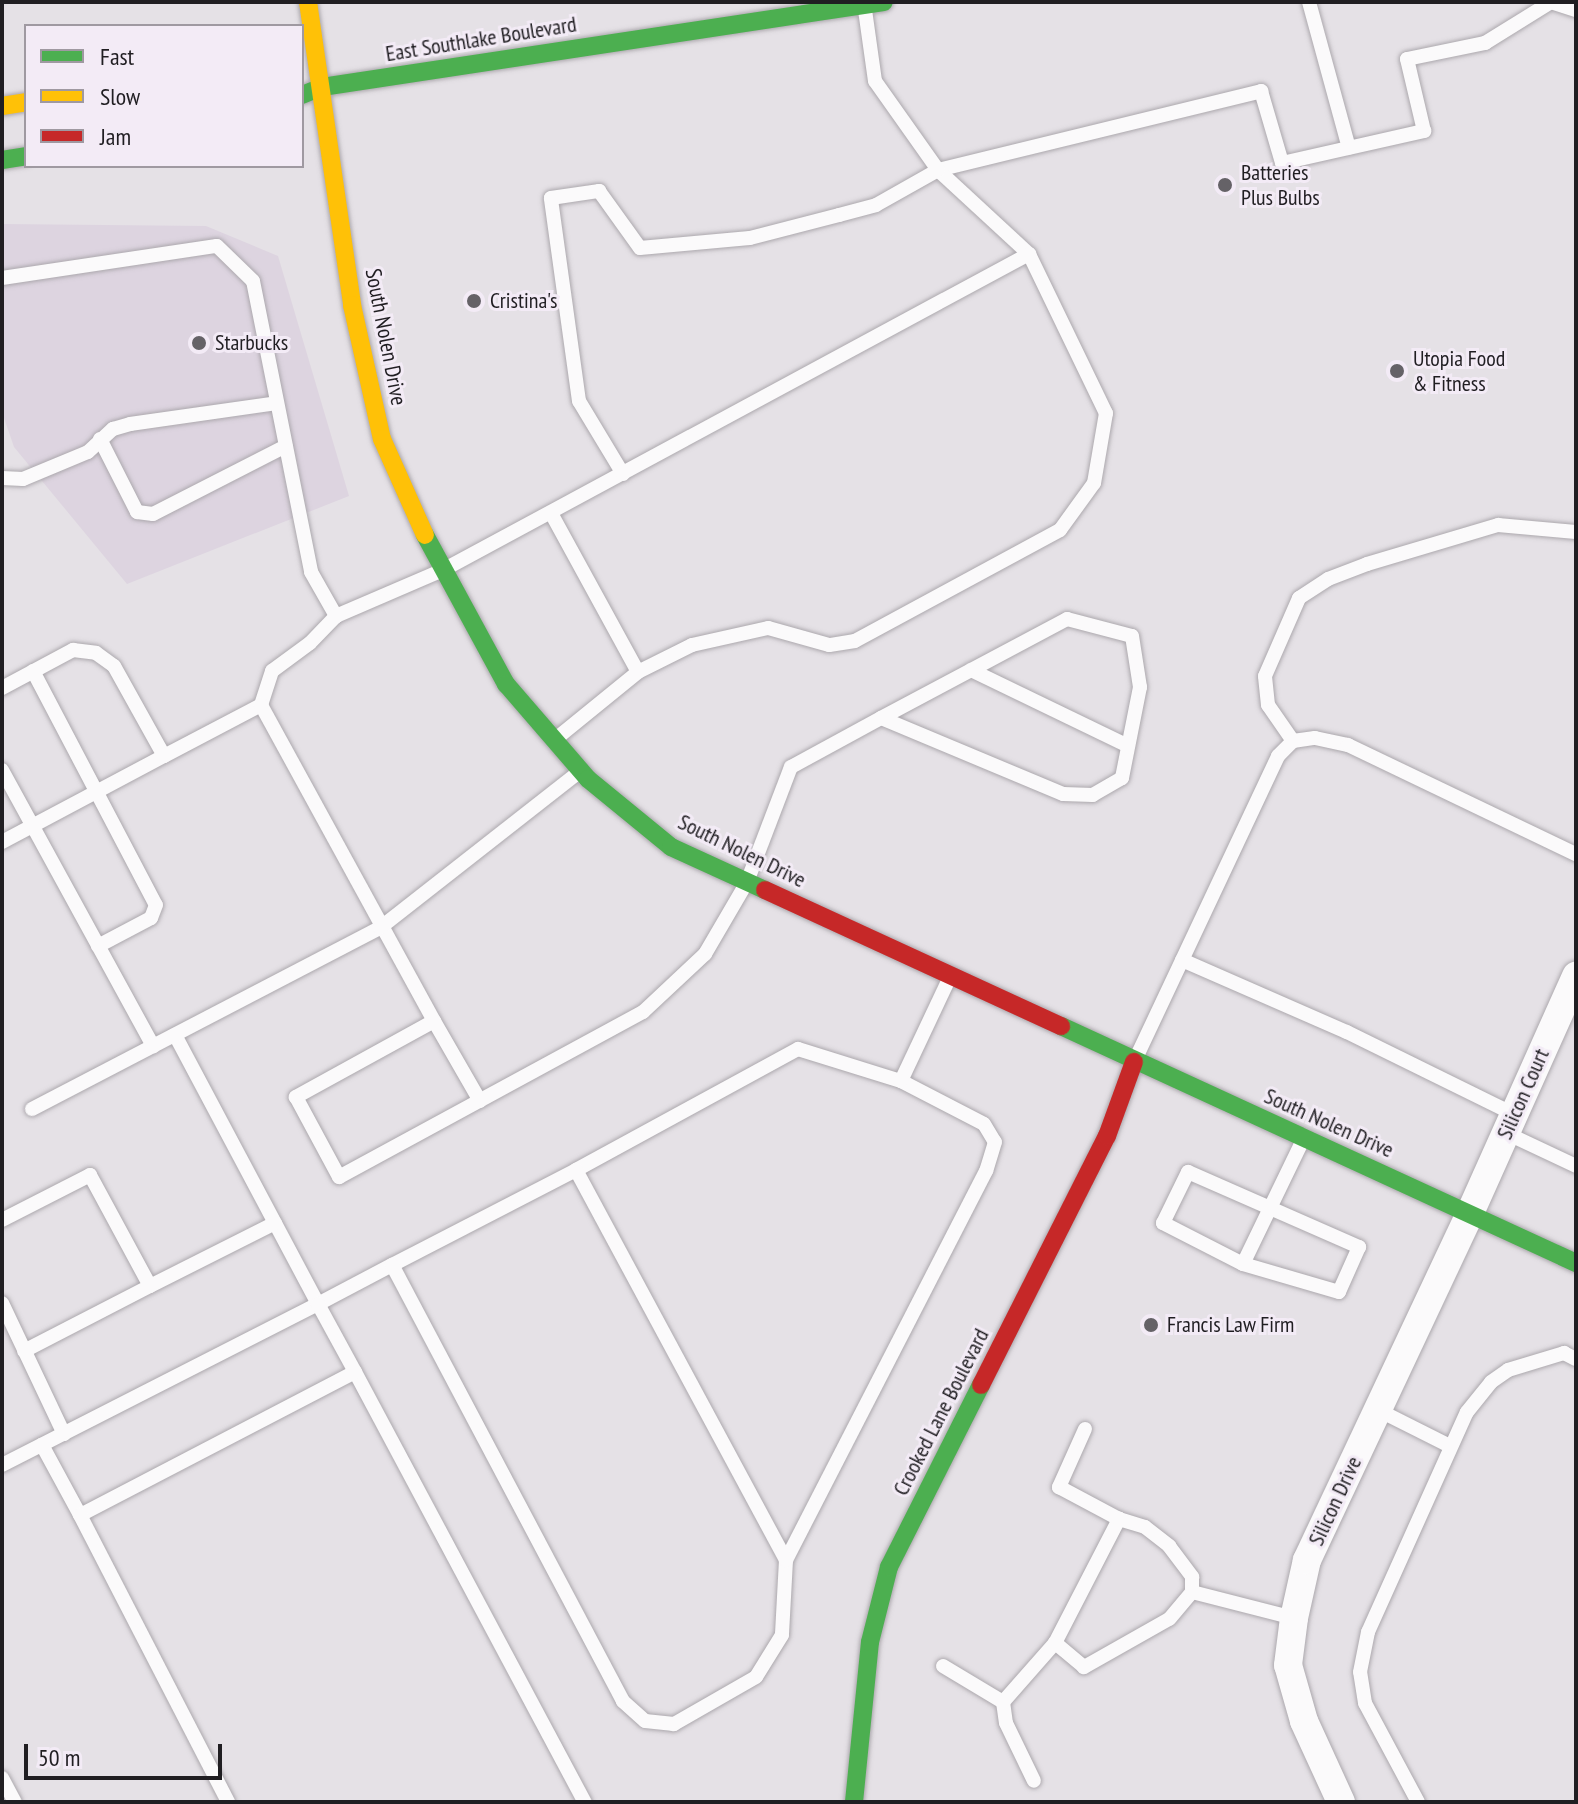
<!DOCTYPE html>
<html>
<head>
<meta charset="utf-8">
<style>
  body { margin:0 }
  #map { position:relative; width:1578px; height:1804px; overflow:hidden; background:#e5e1e6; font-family:"PT Sans Narrow",sans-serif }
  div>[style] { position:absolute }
  .built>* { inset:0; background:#ddd4e0 }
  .roads { filter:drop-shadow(0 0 2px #aca8ad) drop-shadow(0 0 2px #aca8ad) }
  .lane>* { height:14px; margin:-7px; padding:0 7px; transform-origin:7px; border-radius:7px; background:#fbfafb }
  .street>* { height:28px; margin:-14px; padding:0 14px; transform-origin:14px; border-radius:14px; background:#fbfafb }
  .fast>* { height:18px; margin:-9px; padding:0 9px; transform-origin:9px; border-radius:9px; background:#4caf50 }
  .slow>* { height:18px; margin:-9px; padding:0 9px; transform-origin:9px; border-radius:9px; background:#ffc107 }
  .jam>* { height:18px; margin:-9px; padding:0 9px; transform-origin:9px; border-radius:9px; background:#c62828 }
  .dots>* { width:22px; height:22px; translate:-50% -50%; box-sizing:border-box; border:4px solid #f3ebf6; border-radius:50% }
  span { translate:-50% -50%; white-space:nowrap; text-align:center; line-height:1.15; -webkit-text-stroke:6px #f3ebf6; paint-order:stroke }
  .street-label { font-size:22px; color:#201e22 }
  .poi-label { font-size:22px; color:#201e22 }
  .left { translate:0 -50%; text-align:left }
  .frame { position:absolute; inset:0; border:4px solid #201e22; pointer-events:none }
  .legend { position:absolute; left:24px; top:24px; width:280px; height:144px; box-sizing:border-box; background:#f3ebf6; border:2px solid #9f99a1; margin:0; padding:10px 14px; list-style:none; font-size:24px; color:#201e22 }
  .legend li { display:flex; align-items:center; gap:16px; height:40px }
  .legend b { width:40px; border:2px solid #9f99a1 }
  .scale { position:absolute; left:24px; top:1744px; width:198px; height:36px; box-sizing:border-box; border:4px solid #201e22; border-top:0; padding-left:10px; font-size:24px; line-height:28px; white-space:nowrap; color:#201e22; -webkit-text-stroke:6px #f3ebf6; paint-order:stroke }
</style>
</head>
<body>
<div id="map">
  <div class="built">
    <div style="clip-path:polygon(2px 224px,206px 226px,278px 256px,349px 496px,127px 584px,14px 447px,2px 412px)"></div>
  </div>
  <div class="roads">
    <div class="lane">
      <div style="left:1309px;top:2px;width:151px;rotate:74.7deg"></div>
      <div style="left:938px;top:170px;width:333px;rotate:-13.7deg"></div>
      <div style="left:1261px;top:91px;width:75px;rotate:73.7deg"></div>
      <div style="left:1282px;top:163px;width:146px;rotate:-12.7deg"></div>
      <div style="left:1424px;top:131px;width:74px;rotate:-103.3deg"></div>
      <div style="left:1407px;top:59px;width:80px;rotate:-11.6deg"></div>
      <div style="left:1485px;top:43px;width:78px;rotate:-31.8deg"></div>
      <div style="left:1551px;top:2px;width:26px;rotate:18deg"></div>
      <div style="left:938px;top:170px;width:124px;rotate:42.7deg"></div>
      <div style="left:2px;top:278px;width:217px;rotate:-8.5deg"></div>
      <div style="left:217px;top:246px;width:50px;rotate:44.2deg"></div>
      <div style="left:253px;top:281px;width:297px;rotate:78.7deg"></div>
      <div style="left:311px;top:572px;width:51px;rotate:60.4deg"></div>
      <div style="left:336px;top:616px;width:116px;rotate:-23.3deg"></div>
      <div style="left:443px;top:570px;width:666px;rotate:-28.34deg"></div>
      <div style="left:1029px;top:254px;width:177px;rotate:64.2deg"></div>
      <div style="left:1106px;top:413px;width:71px;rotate:99.7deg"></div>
      <div style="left:1094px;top:483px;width:58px;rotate:125.9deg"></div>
      <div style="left:1060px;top:530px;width:233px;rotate:151.6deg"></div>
      <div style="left:855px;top:641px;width:26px;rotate:171deg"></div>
      <div style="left:829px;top:645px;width:63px;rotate:-164.4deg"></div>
      <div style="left:768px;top:628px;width:78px;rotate:167.4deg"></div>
      <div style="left:692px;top:645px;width:60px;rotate:153.4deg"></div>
      <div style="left:638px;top:672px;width:103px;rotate:140.9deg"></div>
      <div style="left:100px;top:439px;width:82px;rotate:63.1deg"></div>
      <div style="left:137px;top:512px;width:16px;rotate:7deg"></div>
      <div style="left:153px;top:514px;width:149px;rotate:-27.1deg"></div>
      <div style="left:623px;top:474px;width:85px;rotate:-121.1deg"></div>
      <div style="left:579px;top:401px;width:205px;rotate:-97.9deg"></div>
      <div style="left:551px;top:198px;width:49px;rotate:-8.3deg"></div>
      <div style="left:599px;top:191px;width:70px;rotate:54.3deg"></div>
      <div style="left:640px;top:248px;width:110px;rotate:-5.2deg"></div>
      <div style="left:750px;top:238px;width:92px;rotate:-14.5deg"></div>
      <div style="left:839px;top:215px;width:38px;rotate:-15deg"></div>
      <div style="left:876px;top:205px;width:71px;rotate:-29.4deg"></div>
      <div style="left:938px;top:170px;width:109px;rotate:-125.3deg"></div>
      <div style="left:875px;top:81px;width:72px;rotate:-98deg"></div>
      <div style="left:2px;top:478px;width:21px;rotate:3deg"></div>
      <div style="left:23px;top:479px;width:70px;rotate:-22.6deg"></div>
      <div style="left:88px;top:452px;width:34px;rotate:-43deg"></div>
      <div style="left:113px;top:429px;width:18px;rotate:-16deg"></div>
      <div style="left:130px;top:424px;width:148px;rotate:-8.1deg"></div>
      <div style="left:551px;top:513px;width:181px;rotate:61.3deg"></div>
      <div style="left:971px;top:670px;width:174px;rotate:25.8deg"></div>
      <div style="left:33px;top:671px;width:264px;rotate:62.3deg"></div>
      <div style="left:156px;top:905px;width:14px;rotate:111deg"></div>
      <div style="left:151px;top:918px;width:60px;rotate:152.2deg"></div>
      <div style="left:2px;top:688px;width:81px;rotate:-28.2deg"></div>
      <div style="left:73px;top:650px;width:23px;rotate:7deg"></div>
      <div style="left:96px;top:653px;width:22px;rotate:36deg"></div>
      <div style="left:114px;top:666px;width:103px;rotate:60.9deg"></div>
      <div style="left:164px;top:756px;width:110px;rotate:-27.7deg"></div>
      <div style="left:261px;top:705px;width:36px;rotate:-72deg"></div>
      <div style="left:272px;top:671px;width:47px;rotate:-36.4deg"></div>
      <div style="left:310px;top:643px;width:37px;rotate:-46deg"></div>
      <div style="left:261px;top:705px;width:360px;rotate:61.3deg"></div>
      <div style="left:1293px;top:741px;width:44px;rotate:-124.8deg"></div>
      <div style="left:1268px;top:705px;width:29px;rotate:-96deg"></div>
      <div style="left:1265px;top:676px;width:85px;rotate:-66.4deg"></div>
      <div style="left:1299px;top:598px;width:35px;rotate:-33deg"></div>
      <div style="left:1328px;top:579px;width:42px;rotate:-21deg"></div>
      <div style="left:1367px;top:564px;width:137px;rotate:-16.6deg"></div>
      <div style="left:1498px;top:525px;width:78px;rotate:5.1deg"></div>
      <div style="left:2px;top:770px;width:315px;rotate:61.3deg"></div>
      <div style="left:2px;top:842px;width:183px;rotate:-28deg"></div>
      <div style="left:1182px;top:960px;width:180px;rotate:23.6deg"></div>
      <div style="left:1347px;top:1032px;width:186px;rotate:26.2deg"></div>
      <div style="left:175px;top:1035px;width:305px;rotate:62deg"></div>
      <div style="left:318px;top:1304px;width:84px;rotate:-27.8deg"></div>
      <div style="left:392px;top:1265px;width:207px;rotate:-27.3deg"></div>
      <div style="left:576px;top:1170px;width:253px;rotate:-28.6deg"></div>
      <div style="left:798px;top:1049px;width:108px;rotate:17.3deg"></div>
      <div style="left:901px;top:1081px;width:93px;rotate:27.4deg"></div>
      <div style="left:984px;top:1124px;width:21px;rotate:59deg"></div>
      <div style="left:995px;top:1142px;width:30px;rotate:107deg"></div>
      <div style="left:986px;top:1171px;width:437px;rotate:117.2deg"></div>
      <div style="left:786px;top:1560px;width:75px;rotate:93.1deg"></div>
      <div style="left:782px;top:1635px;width:49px;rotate:121.8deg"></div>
      <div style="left:756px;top:1677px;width:95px;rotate:150.2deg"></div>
      <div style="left:674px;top:1724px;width:29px;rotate:-174deg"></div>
      <div style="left:645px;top:1721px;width:30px;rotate:-138deg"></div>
      <div style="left:623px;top:1701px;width:493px;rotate:-117.9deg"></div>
      <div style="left:1136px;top:1058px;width:334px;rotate:-64.8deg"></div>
      <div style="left:1278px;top:756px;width:21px;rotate:-45deg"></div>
      <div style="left:1293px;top:741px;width:22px;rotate:-8deg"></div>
      <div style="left:1315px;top:738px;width:34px;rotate:12deg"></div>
      <div style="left:1348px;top:745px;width:253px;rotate:25.6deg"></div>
      <div style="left:901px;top:1081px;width:115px;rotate:-64.8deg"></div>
      <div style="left:480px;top:1101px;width:92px;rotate:-119.9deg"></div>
      <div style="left:434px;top:1021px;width:158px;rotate:151.2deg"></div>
      <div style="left:296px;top:1097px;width:91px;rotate:61.7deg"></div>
      <div style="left:339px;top:1177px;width:346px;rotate:-28.5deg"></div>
      <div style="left:643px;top:1012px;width:85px;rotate:-43.1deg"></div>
      <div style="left:705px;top:954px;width:83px;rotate:-59.7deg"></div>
      <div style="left:747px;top:882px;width:123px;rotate:-69.1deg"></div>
      <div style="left:791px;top:767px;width:102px;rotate:-28.6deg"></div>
      <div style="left:881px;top:718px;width:211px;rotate:-28deg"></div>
      <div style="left:1067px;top:619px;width:67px;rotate:14.7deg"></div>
      <div style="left:1132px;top:636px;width:52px;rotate:81.1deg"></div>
      <div style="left:1140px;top:687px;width:93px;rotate:101.2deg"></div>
      <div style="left:1122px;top:778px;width:34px;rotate:150deg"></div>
      <div style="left:1093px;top:795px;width:30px;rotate:-178deg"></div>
      <div style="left:1063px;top:794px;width:197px;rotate:-157.3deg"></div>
      <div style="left:32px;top:1109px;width:392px;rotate:-27.5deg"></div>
      <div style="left:380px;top:928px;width:254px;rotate:-38.1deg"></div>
      <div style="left:1506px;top:1133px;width:77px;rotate:25.2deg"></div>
      <div style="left:576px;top:1170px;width:443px;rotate:61.7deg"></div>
      <div style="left:1188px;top:1172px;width:187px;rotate:23.7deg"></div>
      <div style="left:1359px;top:1247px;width:49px;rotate:114deg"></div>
      <div style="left:1339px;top:1292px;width:100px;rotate:-163.7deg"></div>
      <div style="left:1243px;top:1264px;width:90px;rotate:-152.9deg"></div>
      <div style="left:1163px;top:1223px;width:57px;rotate:-63.9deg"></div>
      <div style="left:2px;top:1220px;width:99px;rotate:-27.1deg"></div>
      <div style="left:90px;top:1175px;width:126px;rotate:61.6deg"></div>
      <div style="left:150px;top:1286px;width:140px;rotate:-26.7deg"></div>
      <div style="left:1243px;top:1264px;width:136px;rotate:-64.2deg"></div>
      <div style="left:2px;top:1303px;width:145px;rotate:64.7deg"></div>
      <div style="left:24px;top:1351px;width:142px;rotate:-27.3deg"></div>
      <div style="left:355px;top:1372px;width:488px;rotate:61.9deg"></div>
      <div style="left:1378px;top:1410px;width:80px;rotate:26.6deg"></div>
      <div style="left:1085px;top:1429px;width:64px;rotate:114.1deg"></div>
      <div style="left:1059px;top:1487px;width:68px;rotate:28.1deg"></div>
      <div style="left:2px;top:1465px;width:355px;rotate:-27deg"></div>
      <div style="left:318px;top:1304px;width:77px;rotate:61.4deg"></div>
      <div style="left:355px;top:1372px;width:310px;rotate:152.5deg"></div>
      <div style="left:80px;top:1515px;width:80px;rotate:-118.5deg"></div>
      <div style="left:80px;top:1515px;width:323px;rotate:62.7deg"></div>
      <div style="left:1192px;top:1592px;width:35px;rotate:130deg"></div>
      <div style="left:1169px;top:1619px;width:98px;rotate:150.5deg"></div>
      <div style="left:1084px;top:1667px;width:38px;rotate:-140deg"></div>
      <div style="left:1055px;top:1643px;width:140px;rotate:-62.7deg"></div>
      <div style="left:1119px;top:1519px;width:27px;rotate:17deg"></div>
      <div style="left:1145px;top:1527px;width:31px;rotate:38deg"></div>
      <div style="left:1169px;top:1546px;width:39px;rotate:53deg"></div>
      <div style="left:1192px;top:1577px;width:15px;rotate:90deg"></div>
      <div style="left:1192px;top:1592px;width:105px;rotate:14.3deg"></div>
      <div style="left:943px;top:1666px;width:70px;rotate:31deg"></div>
      <div style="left:1003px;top:1702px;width:79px;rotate:-48.6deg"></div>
      <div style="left:1003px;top:1702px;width:21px;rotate:82deg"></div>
      <div style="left:1006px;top:1723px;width:64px;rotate:64.2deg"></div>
      <div style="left:2px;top:1778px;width:27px;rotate:62deg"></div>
      <div style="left:1418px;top:1802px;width:112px;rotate:-118.2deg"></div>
      <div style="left:1365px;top:1703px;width:31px;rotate:-99deg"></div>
      <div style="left:1360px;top:1672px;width:41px;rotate:-78.7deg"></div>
      <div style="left:1368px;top:1632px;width:241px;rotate:-65.8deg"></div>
      <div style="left:1467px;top:1412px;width:38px;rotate:-51deg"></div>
      <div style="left:1491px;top:1382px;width:21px;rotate:-35deg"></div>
      <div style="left:1508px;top:1370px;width:59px;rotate:-16.9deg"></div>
      <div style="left:1564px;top:1353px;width:13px;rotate:27deg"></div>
    </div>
    <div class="street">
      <div style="left:1341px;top:1802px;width:89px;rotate:-114.6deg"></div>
      <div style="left:1304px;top:1721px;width:58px;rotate:-105.9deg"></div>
      <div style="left:1288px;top:1665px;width:47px;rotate:-82.7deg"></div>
      <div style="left:1294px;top:1618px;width:59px;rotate:-77.4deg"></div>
      <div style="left:1307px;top:1560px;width:383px;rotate:-64.8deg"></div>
      <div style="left:1470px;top:1213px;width:260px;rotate:-65.9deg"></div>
    </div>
    <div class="fast">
      <div style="left:302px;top:95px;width:22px;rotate:-22deg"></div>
      <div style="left:322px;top:87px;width:568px;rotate:-8.6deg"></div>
      <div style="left:2px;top:160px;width:24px;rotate:-9deg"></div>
      <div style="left:425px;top:535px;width:170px;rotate:61.5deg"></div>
      <div style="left:506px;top:684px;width:125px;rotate:49.2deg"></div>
      <div style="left:588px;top:779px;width:107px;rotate:39.3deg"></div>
      <div style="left:671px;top:847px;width:103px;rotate:24.6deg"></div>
      <div style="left:1061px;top:1026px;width:567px;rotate:24.71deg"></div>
      <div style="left:854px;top:1802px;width:161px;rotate:-84.3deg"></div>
      <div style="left:870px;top:1642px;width:77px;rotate:-75.8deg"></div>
      <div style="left:889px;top:1567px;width:204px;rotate:-63.2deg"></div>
    </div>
    <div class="slow">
      <div style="left:308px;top:2px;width:306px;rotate:81.7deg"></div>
      <div style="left:352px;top:305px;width:137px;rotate:77.4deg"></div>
      <div style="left:382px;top:439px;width:105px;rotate:65.9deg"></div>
      <div style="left:2px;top:106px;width:24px;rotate:-9deg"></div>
    </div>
    <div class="jam">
      <div style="left:765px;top:890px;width:326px;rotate:24.7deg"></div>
      <div style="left:981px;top:1385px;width:279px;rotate:-63.2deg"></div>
      <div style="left:1107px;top:1136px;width:79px;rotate:-70deg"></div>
    </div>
  </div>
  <div class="dots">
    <div style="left:1225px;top:185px;background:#656267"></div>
    <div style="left:474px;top:301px;background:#656267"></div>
    <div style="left:199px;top:343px;background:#656267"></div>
    <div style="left:1397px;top:371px;background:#656267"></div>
    <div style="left:1151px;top:1325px;background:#656267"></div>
  </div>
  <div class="street-label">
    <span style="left:481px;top:39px;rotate:-9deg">East Southlake Boulevard</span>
    <span style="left:386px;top:337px;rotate:79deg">South Nolen Drive</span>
    <span style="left:742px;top:851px;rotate:26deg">South Nolen Drive</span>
    <span style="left:1523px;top:1094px;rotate:-66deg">Silicon Court</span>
    <span style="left:1329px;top:1123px;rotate:24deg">South Nolen Drive</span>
    <span style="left:941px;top:1412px;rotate:-63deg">Crooked Lane Boulevard</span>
    <span style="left:1335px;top:1501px;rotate:-65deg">Silicon Drive</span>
  </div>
  <div class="poi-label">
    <span class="left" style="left:1241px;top:185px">Batteries<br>Plus Bulbs</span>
    <span class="left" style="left:490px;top:301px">Cristina's</span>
    <span class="left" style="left:215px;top:343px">Starbucks</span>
    <span class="left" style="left:1413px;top:371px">Utopia Food<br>&amp; Fitness</span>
    <span class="left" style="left:1167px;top:1325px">Francis Law Firm</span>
  </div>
  <div class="frame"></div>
  <ul class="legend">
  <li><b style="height:10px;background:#4caf50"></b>Fast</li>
  <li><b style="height:10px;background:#ffc107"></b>Slow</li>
  <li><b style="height:10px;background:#c62828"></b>Jam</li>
  </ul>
  <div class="scale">50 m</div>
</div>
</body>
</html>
